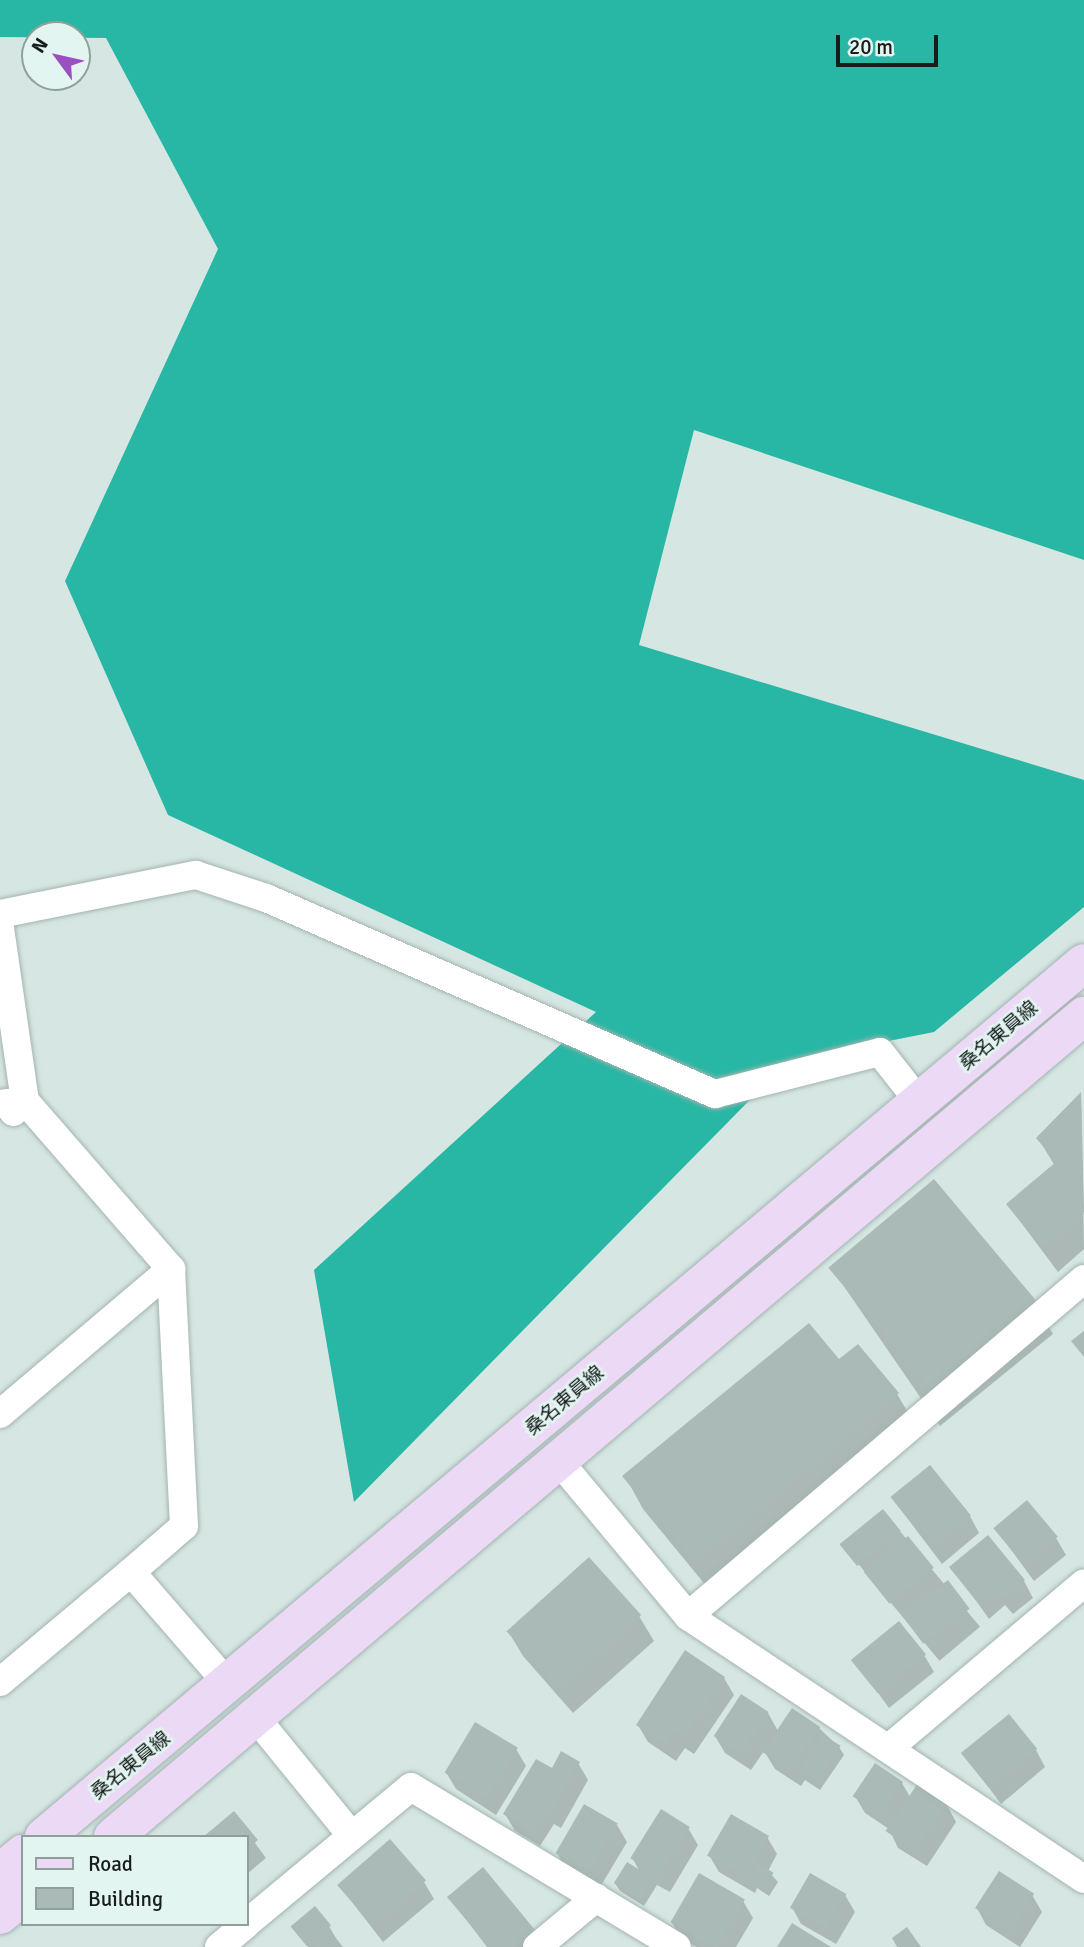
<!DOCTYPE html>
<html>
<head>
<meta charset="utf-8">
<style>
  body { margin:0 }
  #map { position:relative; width:1084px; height:1947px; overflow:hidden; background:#d6e7e3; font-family:Signika,"Noto Sans JP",sans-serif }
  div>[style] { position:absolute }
  .forest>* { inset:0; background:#28b7a4 }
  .shadow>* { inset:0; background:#0003; transform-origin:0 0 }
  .building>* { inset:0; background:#aabab7; transform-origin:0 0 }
  .roads { filter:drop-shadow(0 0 2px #a4b4b1) drop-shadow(0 0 2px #a4b4b1) }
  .minor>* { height:28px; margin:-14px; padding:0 14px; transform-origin:14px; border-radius:14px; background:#fff }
  .secondary>* { height:38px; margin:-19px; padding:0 19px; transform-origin:19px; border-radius:19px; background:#ecd9f6 }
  span { translate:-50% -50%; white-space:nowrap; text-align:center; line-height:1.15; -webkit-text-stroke:5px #e3f5f1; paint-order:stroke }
  .street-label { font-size:19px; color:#161d1b }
  .legend { position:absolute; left:21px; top:1835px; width:228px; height:91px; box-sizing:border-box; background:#e3f5f1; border:2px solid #919f9b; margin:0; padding:9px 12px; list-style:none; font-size:21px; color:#161d1b }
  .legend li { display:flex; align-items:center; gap:14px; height:35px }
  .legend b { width:35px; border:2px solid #919f9b }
  .north { position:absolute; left:21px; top:21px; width:70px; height:70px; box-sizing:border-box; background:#e3f5f1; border:2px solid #919f9b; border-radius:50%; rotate:303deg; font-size:19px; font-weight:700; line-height:28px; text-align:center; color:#161d1b }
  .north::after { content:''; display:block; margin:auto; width:24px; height:32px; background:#9b4fc1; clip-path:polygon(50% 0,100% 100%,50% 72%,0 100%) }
  .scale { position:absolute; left:836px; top:35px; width:102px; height:32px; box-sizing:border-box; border:4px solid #161d1b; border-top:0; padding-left:9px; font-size:21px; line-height:24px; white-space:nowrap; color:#161d1b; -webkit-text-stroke:5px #e3f5f1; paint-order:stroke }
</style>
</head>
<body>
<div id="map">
  <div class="forest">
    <div style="clip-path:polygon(0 0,1084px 0,1084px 560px,694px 430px,639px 645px,1084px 780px,1084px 907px,934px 1032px,788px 1061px,354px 1502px,314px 1270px,596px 1012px,168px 815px,65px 581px,218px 249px,106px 38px,0 37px)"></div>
  </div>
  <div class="shadow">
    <div style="clip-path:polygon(1081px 1095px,1084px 1249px,1058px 1272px,1008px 1205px,1055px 1166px,1038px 1138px)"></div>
    <div style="clip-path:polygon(832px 1269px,1034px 1302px,1053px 1334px,940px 1426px)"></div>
    <div style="clip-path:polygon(839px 1362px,897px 1394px,916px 1426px,712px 1593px,643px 1509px,625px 1476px)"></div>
    <div style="clip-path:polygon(892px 1498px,970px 1516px,979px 1533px,942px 1564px)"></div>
    <div style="left:883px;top:1511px;width:151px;height:53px;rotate:50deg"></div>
    <div style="clip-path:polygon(995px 1528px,1056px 1538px,1066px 1555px,1034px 1581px)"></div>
    <div style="clip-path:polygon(952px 1567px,1024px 1581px,1033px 1598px,1013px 1614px,1005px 1605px,989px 1619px)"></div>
    <div style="clip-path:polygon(639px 1616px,654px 1641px,573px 1713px,523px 1656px,508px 1631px)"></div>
    <div style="clip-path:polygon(924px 1655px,934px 1672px,889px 1708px,854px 1660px)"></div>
    <div style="clip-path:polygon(724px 1678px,734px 1695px,694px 1754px,685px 1748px,676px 1761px,648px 1742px,638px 1725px)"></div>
    <div style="clip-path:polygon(768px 1713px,778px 1731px,819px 1728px,839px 1747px,844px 1755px,820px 1790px,805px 1780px,801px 1786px,775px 1769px,764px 1751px,751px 1770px,725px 1753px,715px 1736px)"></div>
    <div style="clip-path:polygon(516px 1749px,526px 1766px,496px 1815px,456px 1789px,446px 1772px)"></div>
    <div style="clip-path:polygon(1036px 1750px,1045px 1767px,1001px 1804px,963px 1753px)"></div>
    <div style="clip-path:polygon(578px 1763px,588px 1780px,561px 1828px,554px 1824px,540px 1846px,515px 1831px,505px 1814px,552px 1770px)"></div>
    <div style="clip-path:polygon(902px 1783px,910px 1797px,947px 1805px,956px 1822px,927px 1866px,898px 1848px,889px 1829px,865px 1813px,855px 1796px)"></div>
    <div style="clip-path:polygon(233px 1813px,266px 1858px,247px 1874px,247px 1837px)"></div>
    <div style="clip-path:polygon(617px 1825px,627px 1842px,599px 1889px,566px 1870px,557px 1853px)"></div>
    <div style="clip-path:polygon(688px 1828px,698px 1845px,670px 1892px,657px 1885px,644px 1906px,620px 1891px,615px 1883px,640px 1872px,633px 1859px)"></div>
    <div style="clip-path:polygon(767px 1837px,777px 1854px,768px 1871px,778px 1882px,769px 1896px,757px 1888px,755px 1893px,719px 1872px,709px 1855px)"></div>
    <div style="clip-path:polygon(424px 1882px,434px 1899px,383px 1942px,338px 1884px)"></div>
    <div style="clip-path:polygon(845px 1895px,855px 1912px,836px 1944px,801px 1924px,792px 1907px)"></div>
    <div style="clip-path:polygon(1032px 1895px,1042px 1912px,1020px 1947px,986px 1925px,977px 1908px)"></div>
    <div style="clip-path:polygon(449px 1897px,534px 1931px,543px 1947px,487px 1947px)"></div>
    <div style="clip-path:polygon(743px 1901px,753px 1918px,736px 1947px,696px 1947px,681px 1938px,671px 1921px)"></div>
    <div style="clip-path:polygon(329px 1926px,341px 1947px,308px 1947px,293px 1927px)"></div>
  </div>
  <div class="building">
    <div style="clip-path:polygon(1081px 1092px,1084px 1212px,1042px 1248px,1006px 1204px,1056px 1162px,1036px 1138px)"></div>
    <div style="left:934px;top:1179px;width:159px;height:138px;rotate:50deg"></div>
    <div style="clip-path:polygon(809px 1323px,839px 1359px,858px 1344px,899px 1393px,693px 1562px,622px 1476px)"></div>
    <div style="clip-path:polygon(1084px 1331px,1084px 1357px,1071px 1341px)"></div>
    <div style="left:930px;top:1465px;width:65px;height:51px;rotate:51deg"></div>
    <div style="left:1027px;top:1500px;width:48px;height:44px;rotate:50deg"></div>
    <div style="left:883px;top:1509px;width:28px;height:56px;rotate:51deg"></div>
    <div style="clip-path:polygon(988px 1535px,1025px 1580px,1002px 1599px,994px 1589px,978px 1603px,949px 1567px)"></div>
    <div style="left:908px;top:1536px;width:41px;height:57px;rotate:51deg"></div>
    <div style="left:589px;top:1557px;width:78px;height:111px;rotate:48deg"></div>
    <div style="left:948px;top:1580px;width:36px;height:58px;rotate:53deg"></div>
    <div style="left:899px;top:1621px;width:43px;height:62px;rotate:51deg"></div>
    <div style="clip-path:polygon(685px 1650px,725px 1677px,684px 1738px,675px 1732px,666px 1745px,636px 1725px)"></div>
    <div style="left:741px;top:1694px;width:33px;height:50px;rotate:33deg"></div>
    <div style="left:792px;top:1708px;width:34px;height:53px;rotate:34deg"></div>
    <div style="left:1009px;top:1714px;width:45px;height:62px;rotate:51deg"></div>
    <div style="left:475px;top:1722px;width:50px;height:59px;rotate:31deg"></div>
    <div style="left:822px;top:1734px;width:22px;height:44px;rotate:32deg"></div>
    <div style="clip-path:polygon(561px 1751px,580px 1762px,551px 1812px,544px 1809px,531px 1830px,503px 1814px,536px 1759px,552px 1768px)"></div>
    <div style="left:875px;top:1763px;width:34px;height:40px;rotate:34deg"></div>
    <div style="left:918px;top:1783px;width:36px;height:58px;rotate:34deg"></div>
    <div style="left:584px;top:1804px;width:39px;height:57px;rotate:30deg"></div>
    <div style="left:661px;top:1809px;width:34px;height:58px;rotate:32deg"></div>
    <div style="clip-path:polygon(234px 1811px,258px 1840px,247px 1850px,247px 1837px,203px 1837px)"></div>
    <div style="left:731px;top:1814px;width:44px;height:48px;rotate:30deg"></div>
    <div style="left:390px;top:1839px;width:55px;height:70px;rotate:49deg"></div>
    <div style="left:627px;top:1862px;width:31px;height:25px;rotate:32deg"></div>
    <div style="left:759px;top:1864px;width:17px;height:18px;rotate:31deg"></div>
    <div style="clip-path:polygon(483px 1867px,535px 1930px,515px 1947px,489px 1947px,447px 1897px)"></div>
    <div style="left:999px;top:1871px;width:42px;height:44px;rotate:33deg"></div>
    <div style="left:699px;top:1873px;width:53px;height:57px;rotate:30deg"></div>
    <div style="left:810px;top:1873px;width:42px;height:40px;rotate:30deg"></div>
    <div style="left:315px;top:1906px;width:25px;height:32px;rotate:50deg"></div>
    <div style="clip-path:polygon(792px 1923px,831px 1947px,777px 1947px)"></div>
    <div style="clip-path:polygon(907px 1927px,921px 1947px,897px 1947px,892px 1938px)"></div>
    <div style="clip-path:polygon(331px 1932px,343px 1947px,314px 1947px)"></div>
  </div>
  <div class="roads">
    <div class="minor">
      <div style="left:0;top:914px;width:200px;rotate:-11.3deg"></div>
      <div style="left:196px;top:875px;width:74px;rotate:18.2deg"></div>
      <div style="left:266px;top:898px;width:490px;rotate:23.6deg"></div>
      <div style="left:715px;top:1094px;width:170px;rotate:-14.3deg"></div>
      <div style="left:880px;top:1052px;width:65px;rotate:51.9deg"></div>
      <div style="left:0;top:928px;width:175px;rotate:81.8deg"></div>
      <div style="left:25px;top:1101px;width:16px;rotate:137deg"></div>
      <div style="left:0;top:1104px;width:25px;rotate:-7deg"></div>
      <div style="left:25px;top:1101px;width:223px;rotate:49deg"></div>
      <div style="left:171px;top:1269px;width:257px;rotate:87.1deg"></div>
      <div style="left:184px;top:1526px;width:70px;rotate:139deg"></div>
      <div style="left:131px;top:1572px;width:150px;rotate:49.1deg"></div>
      <div style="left:0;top:1414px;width:224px;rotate:-40.3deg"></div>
      <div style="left:558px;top:1460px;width:203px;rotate:50.2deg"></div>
      <div style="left:688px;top:1616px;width:475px;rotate:33.6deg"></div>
      <div style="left:688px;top:1616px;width:520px;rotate:-40.4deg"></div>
      <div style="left:0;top:1682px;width:171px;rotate:-40deg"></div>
      <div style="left:256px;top:1718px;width:151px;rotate:50.9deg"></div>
      <div style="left:889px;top:1748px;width:255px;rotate:-40.2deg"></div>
      <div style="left:247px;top:1923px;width:213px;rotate:-39.7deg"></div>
      <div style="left:411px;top:1787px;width:310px;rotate:31deg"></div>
      <div style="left:219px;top:1947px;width:35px;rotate:-40deg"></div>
      <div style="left:537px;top:1947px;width:77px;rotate:-39.7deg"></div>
    </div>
    <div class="secondary">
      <div style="left:44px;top:1837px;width:1358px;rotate:-40.04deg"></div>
      <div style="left:113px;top:1837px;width:1272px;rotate:-40.22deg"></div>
      <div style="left:0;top:1873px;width:30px;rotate:-40deg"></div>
      <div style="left:0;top:1915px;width:30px;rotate:-40deg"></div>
    </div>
  </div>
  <div class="street-label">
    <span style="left:999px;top:1036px;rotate:-40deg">桑名東員線</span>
    <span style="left:565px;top:1401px;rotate:-40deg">桑名東員線</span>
    <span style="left:131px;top:1766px;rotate:-39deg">桑名東員線</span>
  </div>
  <ul class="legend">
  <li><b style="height:9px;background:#ecd9f6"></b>Road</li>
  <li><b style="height:19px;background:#aabab7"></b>Building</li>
  </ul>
  <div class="north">N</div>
  <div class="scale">20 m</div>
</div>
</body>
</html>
